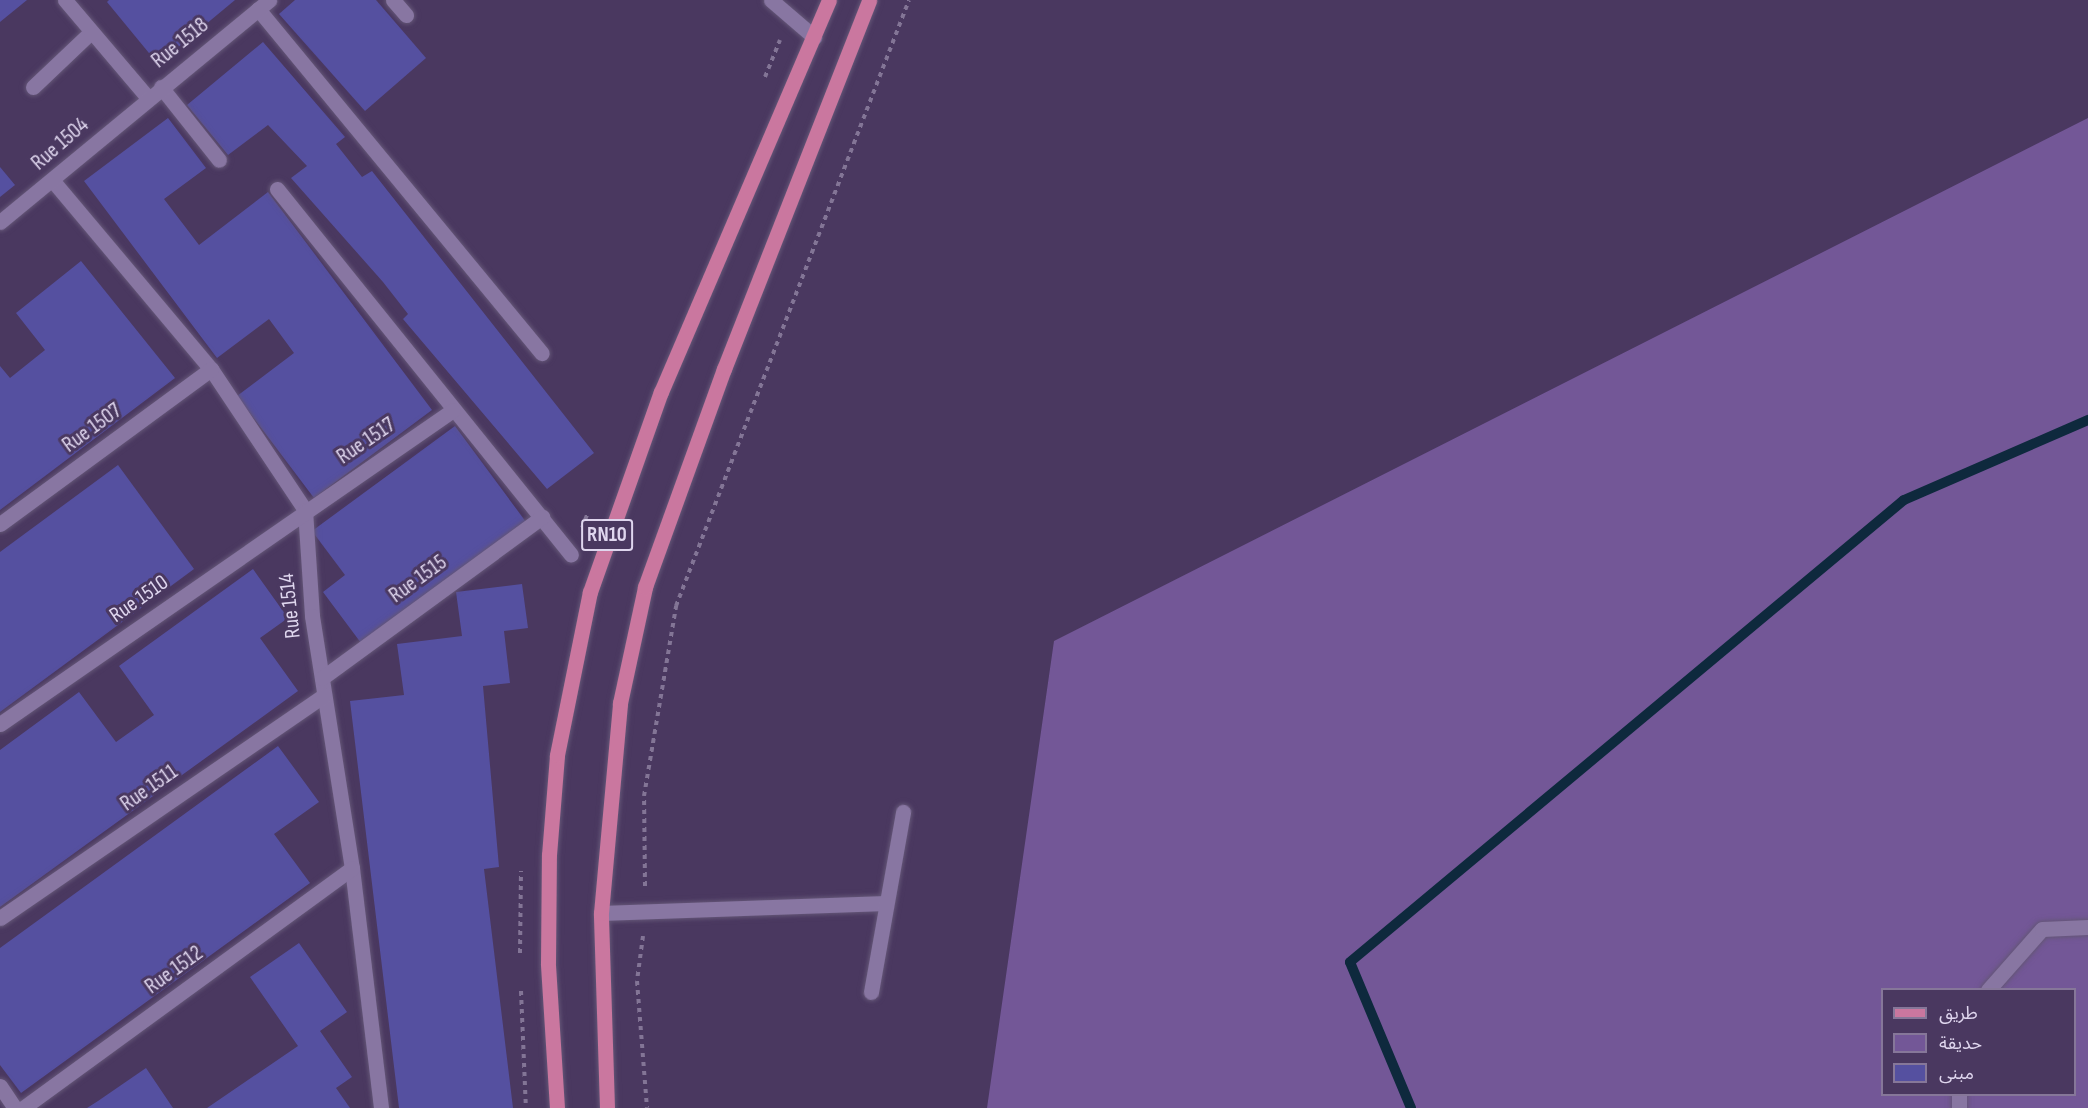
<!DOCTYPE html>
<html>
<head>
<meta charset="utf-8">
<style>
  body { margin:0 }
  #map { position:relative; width:2088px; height:1108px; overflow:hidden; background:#4a3860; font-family:"Sofia Sans Condensed","Noto Sans Arabic",sans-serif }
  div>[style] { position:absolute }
  .green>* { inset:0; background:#735797 }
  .stream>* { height:10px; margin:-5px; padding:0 5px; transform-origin:5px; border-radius:5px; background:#0e293d }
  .building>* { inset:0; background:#5550a0 }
  .path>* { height:4px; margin-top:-2px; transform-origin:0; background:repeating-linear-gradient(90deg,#837596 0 4.5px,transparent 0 9px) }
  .roads { filter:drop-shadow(0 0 2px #645677) drop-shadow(0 0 2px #645677) }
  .lane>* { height:15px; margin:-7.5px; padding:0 7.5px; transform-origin:7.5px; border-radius:7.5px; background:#8876a2 }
  .street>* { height:15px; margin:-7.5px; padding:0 7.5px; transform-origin:7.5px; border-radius:7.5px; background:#8876a2 }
  .primary>* { height:15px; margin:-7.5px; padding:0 7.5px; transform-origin:7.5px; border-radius:7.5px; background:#ca779f }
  span { translate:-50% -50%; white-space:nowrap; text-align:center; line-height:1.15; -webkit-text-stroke:6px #4a3860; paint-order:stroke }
  .shield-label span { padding:2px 4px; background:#4a3860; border:2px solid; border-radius:4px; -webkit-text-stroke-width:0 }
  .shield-label { font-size:21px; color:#dfd6ee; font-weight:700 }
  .street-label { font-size:22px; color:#dfd6ee }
  .legend { position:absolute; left:1881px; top:988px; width:195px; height:108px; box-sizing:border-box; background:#4a3860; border:2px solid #867799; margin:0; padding:8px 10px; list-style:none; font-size:18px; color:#dfd6ee }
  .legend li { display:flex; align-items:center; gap:12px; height:30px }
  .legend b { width:30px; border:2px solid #867799 }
</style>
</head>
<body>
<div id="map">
  <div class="green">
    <div style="clip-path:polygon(evenodd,2088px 118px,2088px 1108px,987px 1108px,1054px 641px,2088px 118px,1882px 990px,2074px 990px,2074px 1094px,1882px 1094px,1882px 990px)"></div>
  </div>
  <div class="stream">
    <div style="left:1411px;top:1108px;width:158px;rotate:-112.7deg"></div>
    <div style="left:1350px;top:962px;width:721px;rotate:-39.83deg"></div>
    <div style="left:1904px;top:500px;width:201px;rotate:-23.5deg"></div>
  </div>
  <div class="building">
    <div style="clip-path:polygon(0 0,27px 0,0 22px)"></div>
    <div style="clip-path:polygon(235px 0,158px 64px,107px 2px,109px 0)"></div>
    <div style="clip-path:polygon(295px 0,376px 0,426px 58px,365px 111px,279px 14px)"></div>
    <div style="clip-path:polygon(263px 42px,345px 137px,336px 144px,362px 177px,372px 171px,594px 453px,547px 489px,403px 319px,408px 314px,383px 282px,291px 178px,307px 166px,268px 125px,228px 155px,187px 105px)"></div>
    <div style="clip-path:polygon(168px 118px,206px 168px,164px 199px,199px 245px,268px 192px,432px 410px,314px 498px,237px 396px,294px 353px,269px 319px,217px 358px,84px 181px)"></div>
    <div style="clip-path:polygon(0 167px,15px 185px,0 197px)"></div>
    <div style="clip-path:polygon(81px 261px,175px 378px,0 510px,0 366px,10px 378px,45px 350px,16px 313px)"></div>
    <div style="clip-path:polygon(455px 426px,526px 522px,361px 643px,323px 592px,345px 575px,312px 531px)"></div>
    <div style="clip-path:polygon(118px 465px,194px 569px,0 712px,0 552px)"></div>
    <div style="clip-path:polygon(253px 569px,288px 618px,260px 638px,298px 691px,0 907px,0 750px,79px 692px,116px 742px,154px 715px,119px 666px)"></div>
    <div style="clip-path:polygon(522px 584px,528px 628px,504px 631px,510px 683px,483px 686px,499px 867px,484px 869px,513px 1108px,399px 1108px,350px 701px,404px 695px,397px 644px,462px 636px,456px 592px)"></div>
    <div style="clip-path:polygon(278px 746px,319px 802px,274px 834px,310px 883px,21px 1093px,0 1065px,0 948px)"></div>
    <div style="clip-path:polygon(299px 943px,347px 1012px,320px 1031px,352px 1077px,336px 1088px,350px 1108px,207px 1108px,298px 1046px,250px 977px)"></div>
    <div style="clip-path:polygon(146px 1068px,173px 1108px,87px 1108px,98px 1101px)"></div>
  </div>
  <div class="path">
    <div style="left:765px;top:77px;width:40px;rotate:-68deg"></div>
    <div style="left:582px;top:528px;width:17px;rotate:-69deg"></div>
    <div style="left:645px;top:886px;width:90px;rotate:-90.6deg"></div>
    <div style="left:644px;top:796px;width:193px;rotate:-80.4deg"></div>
    <div style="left:676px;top:606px;width:649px;rotate:-68.97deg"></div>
    <div style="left:643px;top:936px;width:45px;rotate:97.6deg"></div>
    <div style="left:637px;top:981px;width:127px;rotate:85.5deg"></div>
    <div style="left:520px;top:953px;width:82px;rotate:-89.3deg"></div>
    <div style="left:521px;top:991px;width:117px;rotate:87.6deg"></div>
  </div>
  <div class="roads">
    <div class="lane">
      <div style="left:33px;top:87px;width:79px;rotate:-43.5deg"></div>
      <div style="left:1988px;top:990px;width:81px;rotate:-48.5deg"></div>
      <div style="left:2042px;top:929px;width:46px;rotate:-2.5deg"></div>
      <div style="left:1959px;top:1094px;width:14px;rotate:90deg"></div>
    </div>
    <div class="street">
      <div style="left:65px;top:0;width:128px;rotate:49.7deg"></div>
      <div style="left:393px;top:0;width:20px;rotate:49deg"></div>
      <div style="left:771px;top:0;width:57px;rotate:40.7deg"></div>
      <div style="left:258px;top:9px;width:446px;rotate:50.5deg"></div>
      <div style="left:161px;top:87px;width:93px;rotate:51.5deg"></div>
      <div style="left:53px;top:181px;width:246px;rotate:50deg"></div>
      <div style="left:211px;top:369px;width:169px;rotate:56.3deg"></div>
      <div style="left:305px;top:510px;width:106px;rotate:86.2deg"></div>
      <div style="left:312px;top:616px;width:255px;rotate:81deg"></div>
      <div style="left:352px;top:868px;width:242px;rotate:83.1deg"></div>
      <div style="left:277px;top:189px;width:469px;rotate:51.2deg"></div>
      <div style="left:0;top:222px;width:349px;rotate:-39.5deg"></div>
      <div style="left:0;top:524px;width:262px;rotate:-36.3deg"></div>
      <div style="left:322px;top:678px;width:273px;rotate:-36.2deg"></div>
      <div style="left:0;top:724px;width:551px;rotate:-34.73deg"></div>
      <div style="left:601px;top:913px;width:285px;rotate:-2deg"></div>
      <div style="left:0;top:918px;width:393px;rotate:-34.5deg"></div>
      <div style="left:871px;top:992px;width:183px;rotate:-79.9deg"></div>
      <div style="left:0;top:1086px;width:27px;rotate:56deg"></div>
      <div style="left:23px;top:1108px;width:407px;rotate:-36.1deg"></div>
    </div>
    <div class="primary">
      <div style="left:557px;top:1108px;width:145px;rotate:-93.6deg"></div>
      <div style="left:548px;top:963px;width:108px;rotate:-89.5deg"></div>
      <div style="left:549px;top:855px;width:100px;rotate:-85.4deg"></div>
      <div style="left:557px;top:755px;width:166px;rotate:-78.6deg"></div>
      <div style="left:590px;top:592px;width:212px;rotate:-70.5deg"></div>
      <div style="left:661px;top:392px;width:426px;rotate:-66.8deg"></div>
      <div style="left:607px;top:1108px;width:195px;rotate:-91.8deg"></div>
      <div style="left:601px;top:913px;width:211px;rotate:-84.8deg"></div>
      <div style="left:620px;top:703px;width:119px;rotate:-77.8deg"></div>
      <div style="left:645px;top:587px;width:232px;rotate:-70.1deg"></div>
      <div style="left:724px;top:369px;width:396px;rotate:-68.5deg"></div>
    </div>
  </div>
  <div class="shield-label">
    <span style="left:607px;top:535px">RN10</span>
  </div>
  <div class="street-label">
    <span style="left:180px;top:43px;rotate:-39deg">Rue 1518</span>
    <span style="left:60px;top:144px;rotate:-41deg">Rue 1504</span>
    <span style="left:92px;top:428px;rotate:-36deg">Rue 1507</span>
    <span style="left:366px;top:441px;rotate:-34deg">Rue 1517</span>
    <span style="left:418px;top:579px;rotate:-36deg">Rue 1515</span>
    <span style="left:139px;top:599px;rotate:-35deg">Rue 1510</span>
    <span style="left:290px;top:606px;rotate:-96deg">Rue 1514</span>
    <span style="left:149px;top:788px;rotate:-35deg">Rue 1511</span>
    <span style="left:174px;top:970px;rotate:-36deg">Rue 1512</span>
  </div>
  <ul class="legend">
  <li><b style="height:8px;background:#ca779f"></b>طريق</li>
  <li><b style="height:16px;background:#735797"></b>حديقة</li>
  <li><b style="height:16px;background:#5550a0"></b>مبنى</li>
  </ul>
</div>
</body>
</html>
